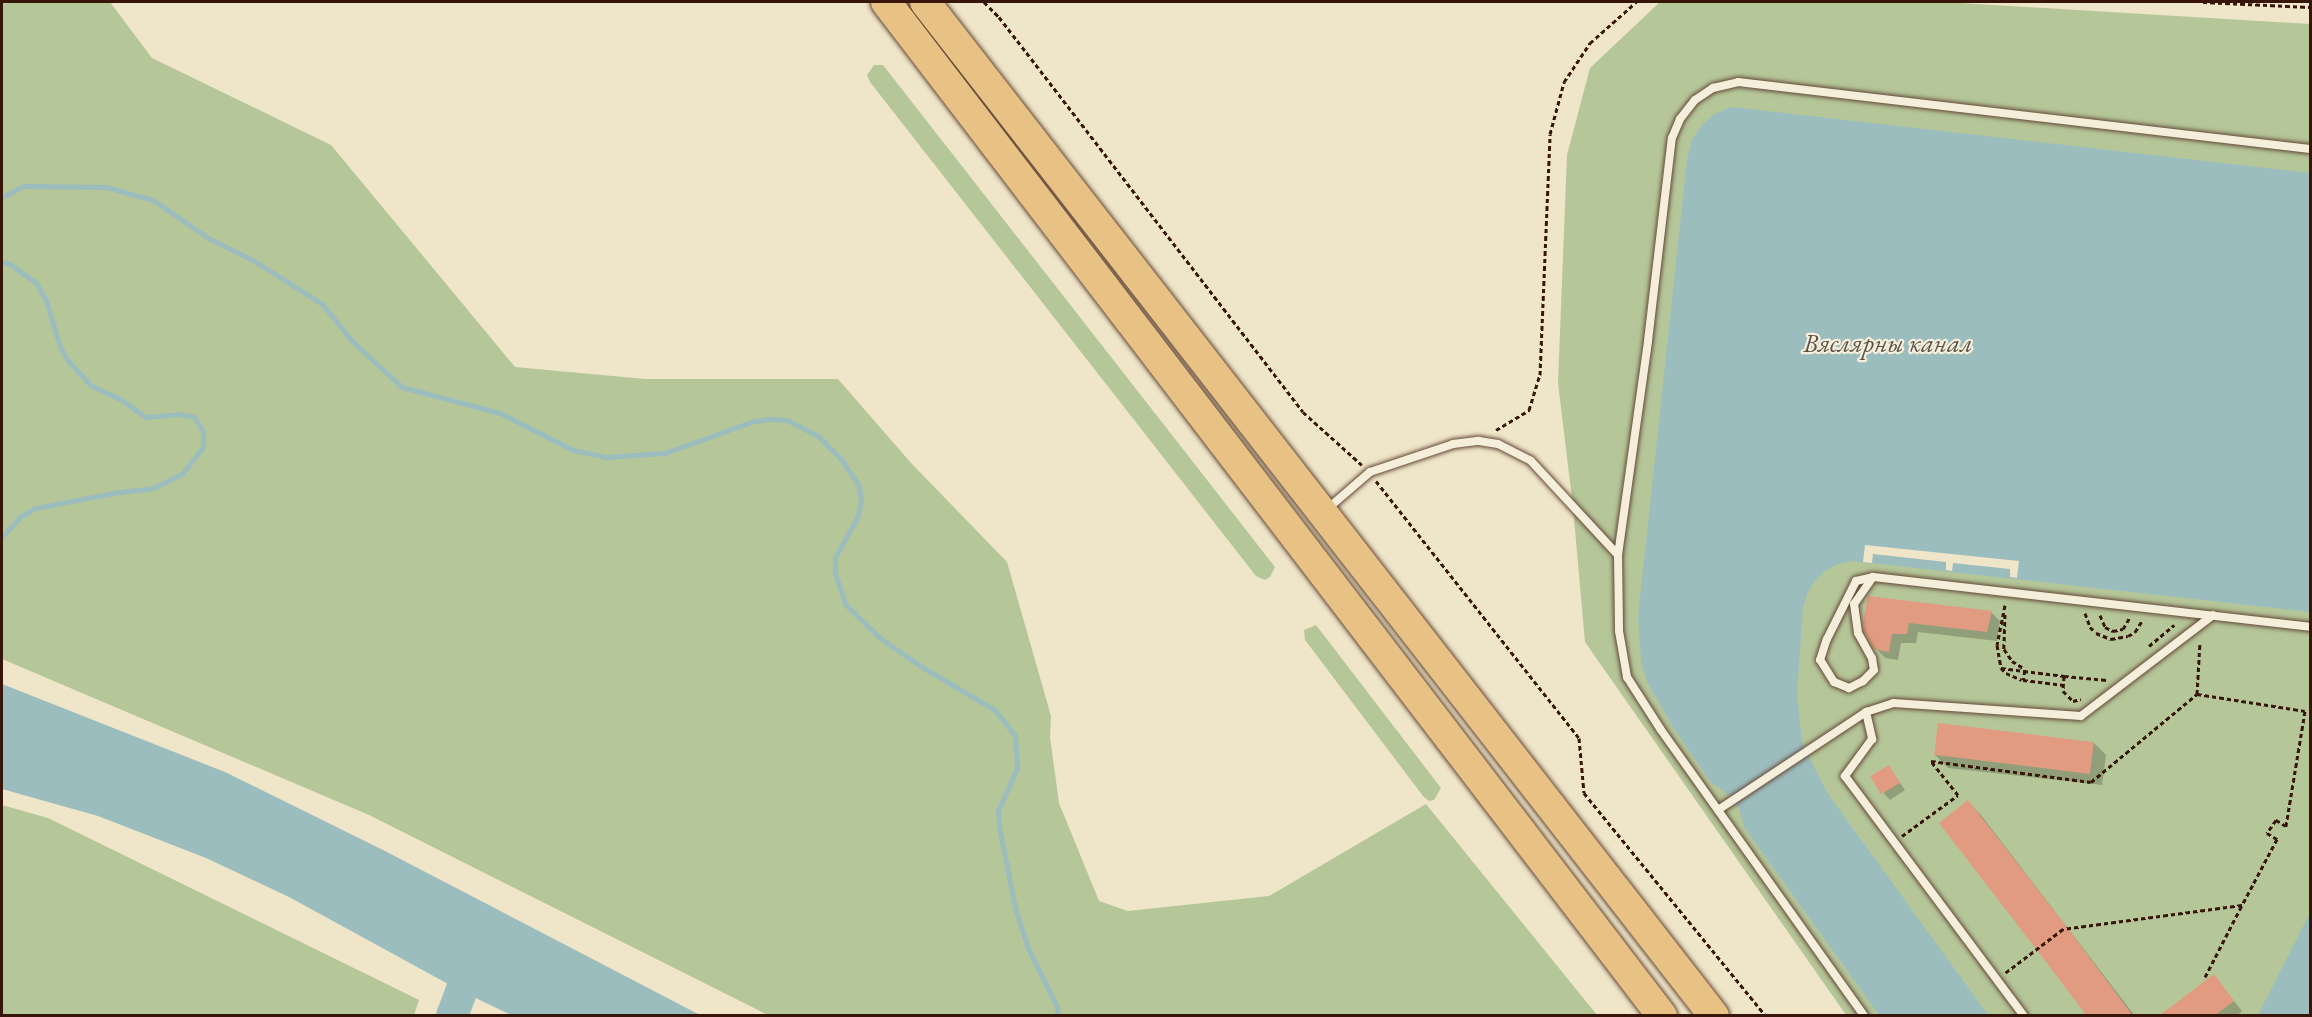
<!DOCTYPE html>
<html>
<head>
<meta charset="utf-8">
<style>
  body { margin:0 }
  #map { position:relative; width:2312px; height:1017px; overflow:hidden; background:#efe5c8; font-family:"EB Garamond",serif }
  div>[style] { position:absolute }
  .green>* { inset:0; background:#b5c699 }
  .water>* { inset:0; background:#9cbdbe }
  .pier>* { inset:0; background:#efe5c8 }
  .shadow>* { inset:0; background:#0003 }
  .stream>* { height:5px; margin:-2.5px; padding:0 2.5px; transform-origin:2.5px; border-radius:2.5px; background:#9cbdbe }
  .river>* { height:32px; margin:-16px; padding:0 16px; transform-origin:16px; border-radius:16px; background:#9cbdbe }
  .building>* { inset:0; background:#e19b81; transform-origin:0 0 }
  .path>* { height:3px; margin-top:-1.5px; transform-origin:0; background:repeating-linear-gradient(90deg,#371508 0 4.5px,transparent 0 7.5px) }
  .roads { filter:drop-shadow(0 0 2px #654938) drop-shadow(0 0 2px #654938) }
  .lane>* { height:8px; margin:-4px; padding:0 4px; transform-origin:4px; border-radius:4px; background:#f5eedb }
  .highway>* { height:30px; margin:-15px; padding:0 15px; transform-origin:15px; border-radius:15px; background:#e8c284 }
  span { translate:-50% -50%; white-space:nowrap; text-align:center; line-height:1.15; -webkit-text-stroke:4.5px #f5eedb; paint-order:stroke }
  .water-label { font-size:26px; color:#5a5048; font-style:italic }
  .frame { position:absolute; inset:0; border:3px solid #371508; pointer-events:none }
</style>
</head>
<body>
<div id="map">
  <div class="green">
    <div style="clip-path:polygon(2px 2px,110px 2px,152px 58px,331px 145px,515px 367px,645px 379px,838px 379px,911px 463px,1007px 562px,1051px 716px,1050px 737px,1059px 803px,1099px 901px,1128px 911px,1269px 896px,1426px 804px,1597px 1015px,768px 1015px,369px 815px,2px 659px)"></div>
    <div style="clip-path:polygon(1660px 2px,1943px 2px,2310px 24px,2310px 1015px,1846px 1015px,1585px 642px,1573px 507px,1558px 383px,1567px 155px,1590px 68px)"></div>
    <div style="clip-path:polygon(874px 65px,883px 65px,1275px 567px,1270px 577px,1265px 580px,1256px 576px,870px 82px,867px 75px)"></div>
    <div style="clip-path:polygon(1316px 625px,1441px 788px,1434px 800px,1429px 801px,1423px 796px,1305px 640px,1304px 630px)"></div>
    <div style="clip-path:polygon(2px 805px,48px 818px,419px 1000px,414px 1015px,2px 1015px)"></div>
  </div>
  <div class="water">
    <div style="clip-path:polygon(1732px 107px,2310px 173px,2310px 612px,1852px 561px,1838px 564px,1825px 571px,1814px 582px,1807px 594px,1803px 609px,1797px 692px,1802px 743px,1828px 794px,1988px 1015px,1879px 1015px,1744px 827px,1739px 808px,1731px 797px,1710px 781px,1673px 727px,1647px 682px,1641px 661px,1638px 617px,1687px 160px,1692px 140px,1701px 126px,1714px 114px)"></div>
    <div style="clip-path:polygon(2px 684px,225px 772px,385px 851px,700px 1015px,511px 1015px,461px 991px,289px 897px,206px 858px,98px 816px,2px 789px)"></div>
    <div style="clip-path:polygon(2310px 913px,2310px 1015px,2258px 1015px)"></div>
  </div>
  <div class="pier">
    <div style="clip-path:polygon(1865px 545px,2019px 561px,2017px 578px,2010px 577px,2010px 569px,1953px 563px,1952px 571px,1946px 570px,1946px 562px,1873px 554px,1872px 563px,1863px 562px)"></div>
  </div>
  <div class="shadow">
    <div style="clip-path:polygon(1991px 612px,2000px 621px,1997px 641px,1918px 632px,1916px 643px,1901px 643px,1898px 660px,1885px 658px,1876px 648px,1864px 622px)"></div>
    <div style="clip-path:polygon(2093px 742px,2106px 755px,2102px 785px,1948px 768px,1935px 755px)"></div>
    <div style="clip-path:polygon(1889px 767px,1905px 790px,1890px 800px,1884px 794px)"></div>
    <div style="clip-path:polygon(1968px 802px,1981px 815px,2135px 1016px,2089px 1016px)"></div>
    <div style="clip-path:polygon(2214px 976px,2242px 1011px,2236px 1016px,2162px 1016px)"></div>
  </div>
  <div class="stream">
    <div style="left:2px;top:197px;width:25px;rotate:-27deg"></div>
    <div style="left:24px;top:186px;width:82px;rotate:0.7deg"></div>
    <div style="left:106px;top:187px;width:49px;rotate:15.5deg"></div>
    <div style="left:153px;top:200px;width:67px;rotate:34.6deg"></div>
    <div style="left:208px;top:238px;width:50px;rotate:26.1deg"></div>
    <div style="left:253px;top:260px;width:82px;rotate:32.5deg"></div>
    <div style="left:322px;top:304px;width:49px;rotate:50.8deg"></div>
    <div style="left:353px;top:342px;width:67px;rotate:42.6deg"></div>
    <div style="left:402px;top:387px;width:101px;rotate:14.9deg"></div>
    <div style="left:500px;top:413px;width:82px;rotate:26.9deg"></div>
    <div style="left:573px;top:450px;width:35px;rotate:12deg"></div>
    <div style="left:607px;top:457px;width:58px;rotate:-3.9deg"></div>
    <div style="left:665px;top:453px;width:95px;rotate:-19.8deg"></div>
    <div style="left:754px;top:421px;width:17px;rotate:-7deg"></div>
    <div style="left:771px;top:419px;width:16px;rotate:4deg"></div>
    <div style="left:787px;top:420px;width:34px;rotate:27deg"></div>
    <div style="left:817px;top:435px;width:34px;rotate:45deg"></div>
    <div style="left:841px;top:459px;width:32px;rotate:56deg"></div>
    <div style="left:859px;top:486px;width:16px;rotate:83deg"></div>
    <div style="left:861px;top:502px;width:16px;rotate:104deg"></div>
    <div style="left:857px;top:518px;width:45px;rotate:119.4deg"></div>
    <div style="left:835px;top:557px;width:16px;rotate:90deg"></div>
    <div style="left:835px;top:573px;width:33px;rotate:72deg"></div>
    <div style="left:845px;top:604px;width:49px;rotate:44.2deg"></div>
    <div style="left:880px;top:638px;width:51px;rotate:34.6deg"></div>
    <div style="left:922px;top:667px;width:85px;rotate:30.5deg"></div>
    <div style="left:995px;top:710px;width:33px;rotate:52deg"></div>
    <div style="left:1015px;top:736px;width:32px;rotate:86deg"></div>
    <div style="left:1017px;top:768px;width:47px;rotate:113.8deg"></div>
    <div style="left:998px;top:811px;width:16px;rotate:86deg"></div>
    <div style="left:999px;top:827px;width:83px;rotate:78.8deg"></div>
    <div style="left:1015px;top:908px;width:42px;rotate:72deg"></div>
    <div style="left:1028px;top:948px;width:66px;rotate:63.8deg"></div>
    <div style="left:1057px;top:1007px;width:9px;rotate:84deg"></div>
    <div style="left:2px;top:262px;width:8px;rotate:14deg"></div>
    <div style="left:10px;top:264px;width:32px;rotate:36deg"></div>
    <div style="left:36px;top:283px;width:20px;rotate:60deg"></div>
    <div style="left:46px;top:300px;width:49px;rotate:73.4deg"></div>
    <div style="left:60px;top:347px;width:16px;rotate:60deg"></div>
    <div style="left:68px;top:361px;width:33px;rotate:47deg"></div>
    <div style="left:90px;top:385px;width:33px;rotate:25deg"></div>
    <div style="left:120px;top:399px;width:32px;rotate:35deg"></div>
    <div style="left:146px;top:417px;width:33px;rotate:-5deg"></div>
    <div style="left:179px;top:414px;width:15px;rotate:11deg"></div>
    <div style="left:194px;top:417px;width:17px;rotate:57deg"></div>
    <div style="left:203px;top:431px;width:16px;rotate:90deg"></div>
    <div style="left:203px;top:447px;width:33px;rotate:128deg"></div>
    <div style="left:183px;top:473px;width:33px;rotate:153deg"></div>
    <div style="left:154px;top:488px;width:35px;rotate:173deg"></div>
    <div style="left:119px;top:492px;width:86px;rotate:169.2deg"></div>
    <div style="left:35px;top:508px;width:17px;rotate:149deg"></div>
    <div style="left:20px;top:517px;width:27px;rotate:132deg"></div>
  </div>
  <div class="river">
    <div style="left:452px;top:1016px;width:68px;rotate:-69.4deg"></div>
  </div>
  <div class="building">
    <div style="clip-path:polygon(1868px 596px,1992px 611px,1987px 632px,1909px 623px,1907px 634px,1892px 634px,1889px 652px,1874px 649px,1864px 631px,1863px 622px)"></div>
    <div style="left:1938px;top:723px;width:157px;height:32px;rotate:7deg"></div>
    <div style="left:1889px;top:765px;width:21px;height:22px;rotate:59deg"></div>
    <div style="clip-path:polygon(1968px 800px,2063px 922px,2133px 1016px,2087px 1016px,2040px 954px,1939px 823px)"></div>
    <div style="clip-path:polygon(2214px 974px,2234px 1001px,2214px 1016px,2159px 1016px)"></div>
  </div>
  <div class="path">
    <div style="left:984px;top:2px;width:21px;rotate:45deg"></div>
    <div style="left:999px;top:17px;width:498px;rotate:52.4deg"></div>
    <div style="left:1303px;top:412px;width:79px;rotate:41.9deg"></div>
    <div style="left:2203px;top:2px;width:107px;rotate:2.7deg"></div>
    <div style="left:1496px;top:430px;width:39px;rotate:-31deg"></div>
    <div style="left:1529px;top:410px;width:37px;rotate:-73deg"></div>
    <div style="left:1540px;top:375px;width:241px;rotate:-87.6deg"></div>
    <div style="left:1550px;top:134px;width:54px;rotate:-74.9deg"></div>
    <div style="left:1564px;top:82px;width:47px;rotate:-56.3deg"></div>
    <div style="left:1590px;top:43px;width:62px;rotate:-41.7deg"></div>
    <div style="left:1376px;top:481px;width:328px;rotate:51.7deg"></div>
    <div style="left:1579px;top:738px;width:55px;rotate:84.8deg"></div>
    <div style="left:1584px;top:793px;width:288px;rotate:50.8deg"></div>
    <div style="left:2005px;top:605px;width:41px;rotate:101.3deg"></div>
    <div style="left:1997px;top:645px;width:23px;rotate:80deg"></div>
    <div style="left:2001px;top:668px;width:64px;rotate:7.2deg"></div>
    <div style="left:2064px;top:676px;width:15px;rotate:94deg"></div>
    <div style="left:2063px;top:691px;width:14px;rotate:45deg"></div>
    <div style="left:2073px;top:701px;width:8px;rotate:-14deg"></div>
    <div style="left:2085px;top:613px;width:15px;rotate:70deg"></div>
    <div style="left:2090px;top:627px;width:8px;rotate:45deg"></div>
    <div style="left:2096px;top:633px;width:16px;rotate:22deg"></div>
    <div style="left:2111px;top:639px;width:17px;rotate:-10deg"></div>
    <div style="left:2128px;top:636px;width:8px;rotate:-30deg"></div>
    <div style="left:2135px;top:632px;width:15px;rotate:-58deg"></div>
    <div style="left:2005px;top:614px;width:35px;rotate:92deg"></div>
    <div style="left:2004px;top:649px;width:14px;rotate:56deg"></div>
    <div style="left:2012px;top:661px;width:13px;rotate:32deg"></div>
    <div style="left:2100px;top:615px;width:13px;rotate:67deg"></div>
    <div style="left:2105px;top:627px;width:9px;rotate:27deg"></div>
    <div style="left:2113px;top:631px;width:10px;rotate:-11deg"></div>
    <div style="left:2123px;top:629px;width:14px;rotate:-60deg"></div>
    <div style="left:2149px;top:646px;width:33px;rotate:-40deg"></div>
    <div style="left:2001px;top:668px;width:7px;rotate:45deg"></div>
    <div style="left:2006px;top:673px;width:17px;rotate:24deg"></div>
    <div style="left:2025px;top:670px;width:10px;rotate:101deg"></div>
    <div style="left:2023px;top:680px;width:41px;rotate:7deg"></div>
    <div style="left:2064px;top:676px;width:43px;rotate:5.3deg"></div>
    <div style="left:2197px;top:694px;width:52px;rotate:-86.7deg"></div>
    <div style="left:1902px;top:836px;width:69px;rotate:-36.2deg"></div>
    <div style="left:1958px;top:795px;width:43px;rotate:-128.5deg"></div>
    <div style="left:1931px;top:761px;width:161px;rotate:7.5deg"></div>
    <div style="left:2091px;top:782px;width:138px;rotate:-39.7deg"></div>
    <div style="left:2197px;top:694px;width:109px;rotate:8.9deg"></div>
    <div style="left:2305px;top:711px;width:117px;rotate:99.4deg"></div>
    <div style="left:2286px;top:826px;width:12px;rotate:-149deg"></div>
    <div style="left:2276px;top:820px;width:16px;rotate:125deg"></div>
    <div style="left:2267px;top:833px;width:12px;rotate:31deg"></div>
    <div style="left:2277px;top:839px;width:75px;rotate:117.9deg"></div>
    <div style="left:2242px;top:905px;width:181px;rotate:172.4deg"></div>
    <div style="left:2063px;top:929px;width:73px;rotate:142.8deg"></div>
    <div style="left:2205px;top:977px;width:81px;rotate:-62.8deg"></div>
  </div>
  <div class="roads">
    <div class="lane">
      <div style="left:1326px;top:510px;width:58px;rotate:-40.8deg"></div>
      <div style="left:1370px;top:472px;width:88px;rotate:-18.6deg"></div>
      <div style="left:1453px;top:444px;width:26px;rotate:-7deg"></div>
      <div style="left:1479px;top:441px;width:19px;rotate:9deg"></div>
      <div style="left:1498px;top:444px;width:37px;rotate:27deg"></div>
      <div style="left:1531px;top:461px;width:128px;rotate:47.2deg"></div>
      <div style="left:1618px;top:555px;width:76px;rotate:89.2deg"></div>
      <div style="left:1619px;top:631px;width:47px;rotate:80.1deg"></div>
      <div style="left:1627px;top:677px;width:63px;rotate:57.3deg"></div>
      <div style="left:1661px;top:730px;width:351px;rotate:54.6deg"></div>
      <div style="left:1618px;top:555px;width:216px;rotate:-82deg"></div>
      <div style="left:1648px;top:341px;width:204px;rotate:-83.3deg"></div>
      <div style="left:1672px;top:138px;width:21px;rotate:-67deg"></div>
      <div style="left:1680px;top:119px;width:24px;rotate:-52deg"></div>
      <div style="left:1695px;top:100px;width:22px;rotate:-34deg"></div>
      <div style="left:1713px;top:88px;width:26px;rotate:-13deg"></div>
      <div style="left:1738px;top:82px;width:576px;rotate:6.68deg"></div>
      <div style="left:1873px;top:577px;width:33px;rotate:125deg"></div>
      <div style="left:1854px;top:604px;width:29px;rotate:82deg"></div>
      <div style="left:1858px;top:633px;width:29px;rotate:61deg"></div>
      <div style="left:1872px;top:658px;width:12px;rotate:81deg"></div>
      <div style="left:1874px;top:670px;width:16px;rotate:135deg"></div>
      <div style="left:1863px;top:681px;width:16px;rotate:153deg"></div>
      <div style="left:1849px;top:688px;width:16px;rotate:-158deg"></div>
      <div style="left:1834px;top:682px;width:26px;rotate:-122deg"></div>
      <div style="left:1820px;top:660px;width:22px;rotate:-72deg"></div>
      <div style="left:1827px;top:639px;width:65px;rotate:-63.4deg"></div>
      <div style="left:1856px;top:581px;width:17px;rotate:-13deg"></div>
      <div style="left:1873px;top:577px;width:440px;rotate:6.5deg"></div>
      <div style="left:1866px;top:712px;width:28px;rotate:77deg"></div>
      <div style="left:1872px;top:739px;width:46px;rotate:126.1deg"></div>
      <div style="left:1845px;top:776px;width:299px;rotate:53.3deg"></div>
      <div style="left:1718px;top:810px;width:178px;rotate:-33.5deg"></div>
      <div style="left:1866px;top:712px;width:29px;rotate:-18deg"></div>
      <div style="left:1894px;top:703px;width:187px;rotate:4deg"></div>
      <div style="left:2081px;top:716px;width:166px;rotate:-37.4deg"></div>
    </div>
    <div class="highway">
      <div style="left:886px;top:2px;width:1277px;rotate:52.57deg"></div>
      <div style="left:925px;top:2px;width:1285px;rotate:52.11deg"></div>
    </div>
  </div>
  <div class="water-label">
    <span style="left:1888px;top:344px">Вяслярны канал</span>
  </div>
  <div class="frame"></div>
</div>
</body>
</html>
